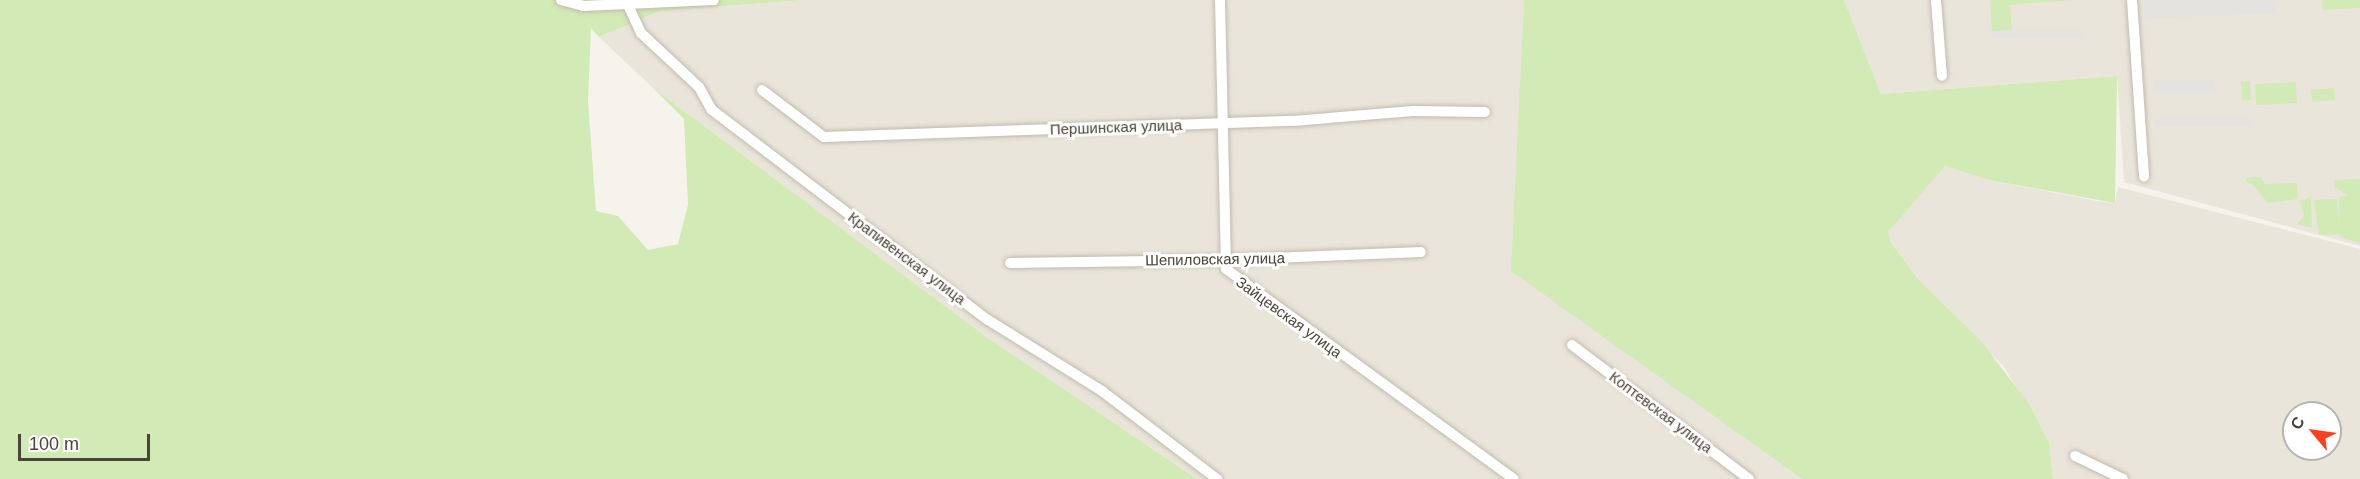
<!DOCTYPE html>
<html>
<head>
<meta charset="utf-8">
<style>
  body { margin:0 }
  #map { position:relative; width:2360px; height:479px; overflow:hidden; background:#f6f3ec; font-family:Arial,sans-serif }
  div>[style] { position:absolute }
  .residential>* { inset:0; background:#eae5da }
  .green>* { inset:0; background:#d2eab5; transform-origin:0 0 }
  .parking>* { inset:0; background:#e5e3e0; transform-origin:0 0 }
  .roads { filter:drop-shadow(0 0 2px #c2bbae) drop-shadow(0 0 2px #c2bbae) }
  .minor>* { height:10px; margin:-5px; padding:0 5px; transform-origin:5px; border-radius:5px; background:#fff }
  span { translate:-50% -50%; white-space:nowrap; text-align:center; line-height:1.15; -webkit-text-stroke:6px #fff; paint-order:stroke }
  .street-label { font-size:15px; color:#4b4439 }
  .north { position:absolute; left:2282px; top:401px; width:60px; height:60px; box-sizing:border-box; background:#fff; border:2px solid #b7b4b0; border-radius:50%; rotate:299deg; font-size:16px; font-weight:700; line-height:24px; text-align:center; color:#4b4439 }
  .north::after { content:''; display:block; margin:auto; width:21px; height:27px; background:#fc3f1d; clip-path:polygon(50% 0,100% 100%,50% 72%,0 100%) }
  .scale { position:absolute; left:18px; top:434px; width:132px; height:27px; box-sizing:border-box; border:3px solid #4b4439; border-top:0; padding-left:8px; font-size:18px; line-height:21px; white-space:nowrap; color:#4b4439; -webkit-text-stroke:4px #fff; paint-order:stroke }
</style>
</head>
<body>
<div id="map">
  <div class="residential">
    <div style="clip-path:polygon(804px 0,1524px 0,1512px 271px,1802px 479px,1197px 479px,985px 336px,652px 87px,599px 37px,660px 11px)"></div>
    <div style="clip-path:polygon(1844px 0,2360px 0,2360px 246px,2124px 182px,2117px 76px,1881px 94px)"></div>
    <div style="clip-path:polygon(evenodd,1945px 166px,1989px 180px,2097px 201px,2115px 203px,2118px 187px,2360px 249px,2360px 479px,2053px 479px,2049px 443px,2004px 367px,1918px 279px,1891px 243px,1888px 232px,1891px 224px,1945px 166px,2294px 413px,2330px 413px,2330px 449px,2294px 449px,2294px 413px)"></div>
  </div>
  <div class="green">
    <div style="clip-path:polygon(0 0,804px 0,660px 11px,599px 37px,591px 28px,588px 101px,596px 211px,618px 216px,648px 250px,678px 244px,688px 205px,684px 119px,652px 87px,985px 336px,1197px 479px,0 479px)"></div>
    <div style="clip-path:polygon(1524px 0,1844px 0,1881px 94px,2117px 76px,2115px 203px,1989px 180px,1945px 166px,1888px 232px,1891px 243px,1918px 279px,1981px 341px,2029px 404px,2049px 443px,2053px 479px,1802px 479px,1511px 271px)"></div>
    <div style="clip-path:polygon(1990px 0,2073px 0,2010px 5px,2012px 30px,1992px 31px)"></div>
    <div style="clip-path:polygon(2322px 0,2360px 0,2360px 8px,2323px 10px)"></div>
    <div style="left:2250px;top:81px;width:19px;height:9px;rotate:87deg"></div>
    <div style="left:2296px;top:82px;width:21px;height:41px;rotate:87deg"></div>
    <div style="left:2334px;top:88px;width:12px;height:23px;rotate:85deg"></div>
    <div style="clip-path:polygon(2261px 177px,2265px 184px,2297px 183px,2298px 199px,2268px 203px,2253px 185px,2246px 182px,2246px 178px)"></div>
    <div style="clip-path:polygon(2360px 179px,2360px 243px,2340px 237px,2340px 234px,2319px 235px,2314px 200px,2337px 199px,2340px 229px,2339px 197px,2348px 196px,2335px 187px,2334px 180px)"></div>
    <div style="clip-path:polygon(2311px 197px,2312px 228px,2297px 224px,2304px 216px,2300px 201px)"></div>
  </div>
  <div class="parking">
    <div style="clip-path:polygon(2144px 0,2274px 0,2275px 13px,2144px 19px)"></div>
    <div style="left:2081px;top:31px;width:7px;height:89px;rotate:90deg"></div>
    <div style="left:2215px;top:80px;width:13px;height:62px;rotate:90deg"></div>
    <div style="left:2251px;top:119px;width:7px;height:97px;rotate:90deg"></div>
  </div>
  <div class="roads">
    <div class="minor">
      <div style="left:561px;top:0;width:23px;rotate:15deg"></div>
      <div style="left:583px;top:6px;width:131px;rotate:-2.6deg"></div>
      <div style="left:1220px;top:0;width:269px;rotate:88.7deg"></div>
      <div style="left:1226px;top:269px;width:356px;rotate:36.1deg"></div>
      <div style="left:1936px;top:0;width:76px;rotate:85.5deg"></div>
      <div style="left:2132px;top:0;width:177px;rotate:86.1deg"></div>
      <div style="left:628px;top:5px;width:31px;rotate:65deg"></div>
      <div style="left:641px;top:33px;width:79px;rotate:43deg"></div>
      <div style="left:699px;top:87px;width:26px;rotate:61deg"></div>
      <div style="left:712px;top:110px;width:347px;rotate:37.3deg"></div>
      <div style="left:988px;top:320px;width:134px;rotate:31.9deg"></div>
      <div style="left:1102px;top:391px;width:145px;rotate:37.4deg"></div>
      <div style="left:762px;top:90px;width:78px;rotate:37.2deg"></div>
      <div style="left:824px;top:137px;width:469px;rotate:-2deg"></div>
      <div style="left:1293px;top:121px;width:120px;rotate:-4.8deg"></div>
      <div style="left:1413px;top:111px;width:72px;rotate:0.8deg"></div>
      <div style="left:1010px;top:263px;width:213px;rotate:-0.8deg"></div>
      <div style="left:1223px;top:260px;width:198px;rotate:-2.3deg"></div>
      <div style="left:1572px;top:345px;width:222px;rotate:37.1deg"></div>
      <div style="left:2075px;top:456px;width:53px;rotate:25.6deg"></div>
    </div>
  </div>
  <div class="street-label">
    <span style="left:1116px;top:127px;rotate:-2deg">Першинская улица</span>
    <span style="left:907px;top:258px;rotate:37deg">Крапивенская улица</span>
    <span style="left:1215px;top:259px;rotate:-1deg">Шепиловская улица</span>
    <span style="left:1289px;top:317px;rotate:36deg">Зайцевская улица</span>
    <span style="left:1661px;top:412px;rotate:37deg">Коптевская улица</span>
  </div>
  <div class="north">С</div>
  <div class="scale">100 m</div>
</div>
</body>
</html>
